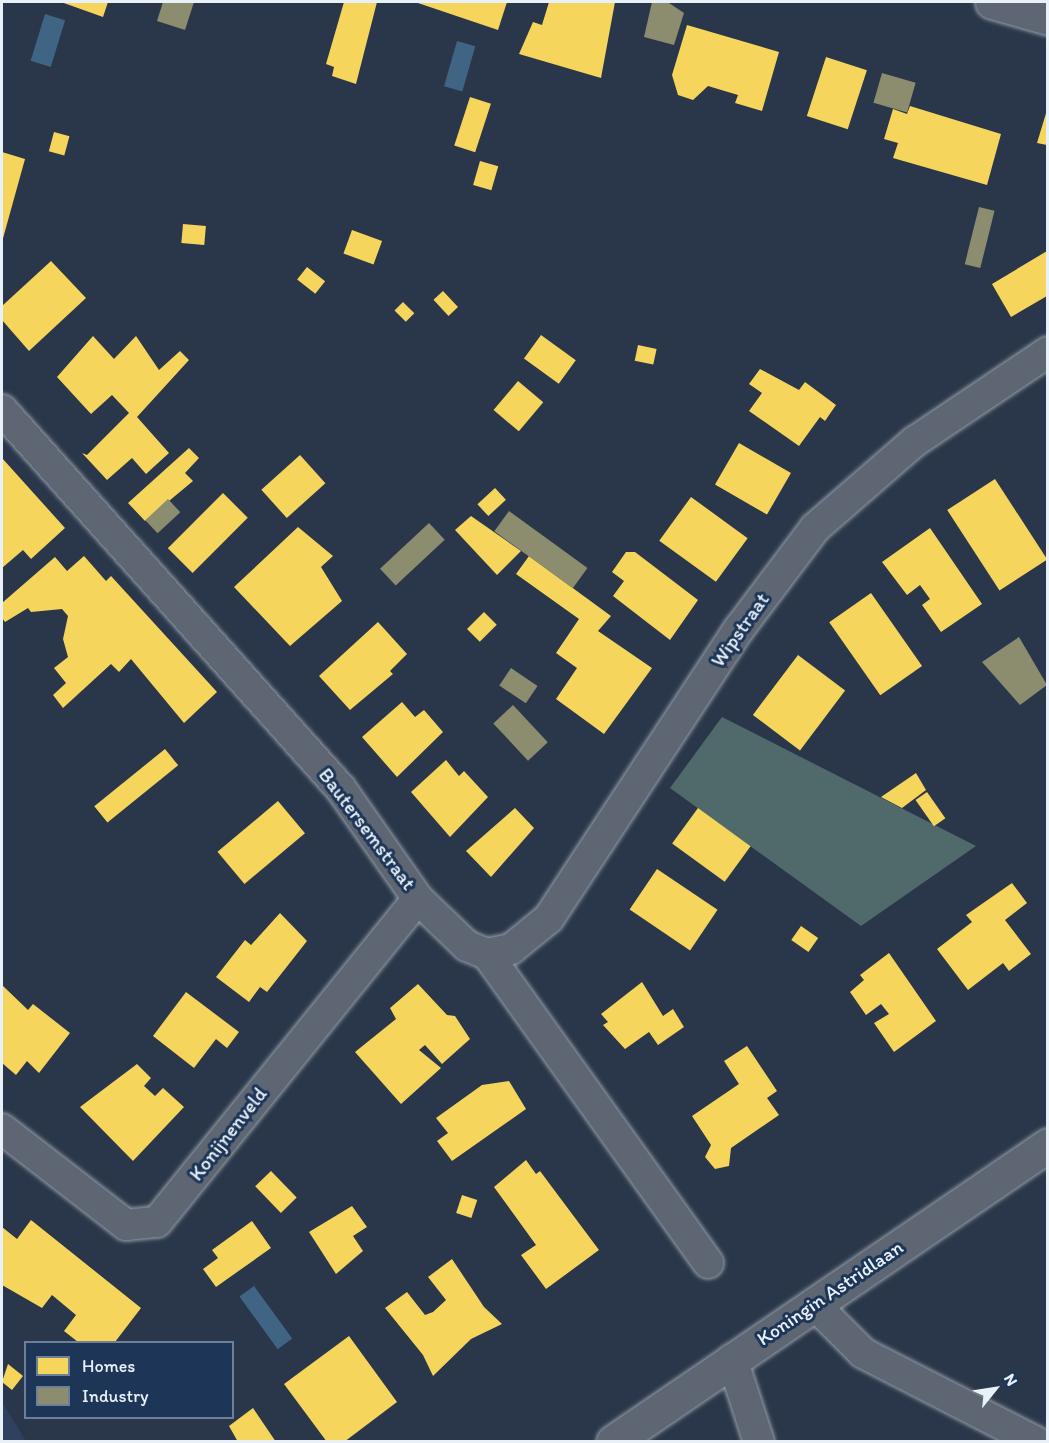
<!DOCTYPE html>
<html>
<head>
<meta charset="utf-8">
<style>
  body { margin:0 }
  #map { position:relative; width:1049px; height:1443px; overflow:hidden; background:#2a374a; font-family:Itim,sans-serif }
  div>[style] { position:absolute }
  .built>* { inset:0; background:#30405f }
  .green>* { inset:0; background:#506a6b }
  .water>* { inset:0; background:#406484; transform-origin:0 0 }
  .homes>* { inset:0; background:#f6d55c; transform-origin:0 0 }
  .industry>* { inset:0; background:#8c8c6e; transform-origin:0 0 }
  .roads { filter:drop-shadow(0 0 2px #959da7) drop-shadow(0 0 2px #959da7) }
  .street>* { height:30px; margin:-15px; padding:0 15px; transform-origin:15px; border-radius:15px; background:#5d6672 }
  .secondary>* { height:33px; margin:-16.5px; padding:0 16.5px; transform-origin:16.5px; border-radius:16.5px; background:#5d6672 }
  .primary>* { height:33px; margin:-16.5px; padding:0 16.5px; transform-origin:16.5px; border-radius:16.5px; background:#5d6672 }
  span { translate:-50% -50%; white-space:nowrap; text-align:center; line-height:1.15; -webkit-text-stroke:6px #1d3557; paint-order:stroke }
  .street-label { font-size:20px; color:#e8f1f8 }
  .frame { position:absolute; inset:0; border:3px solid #e8f1f8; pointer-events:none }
  .legend { position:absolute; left:24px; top:1341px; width:210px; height:78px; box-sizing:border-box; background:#1d3557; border:2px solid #6e8097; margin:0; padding:8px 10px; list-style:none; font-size:18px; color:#e8f1f8 }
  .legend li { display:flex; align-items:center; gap:12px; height:30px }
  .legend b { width:30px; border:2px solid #6e8097 }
  .north { position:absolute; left:965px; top:1359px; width:60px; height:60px; -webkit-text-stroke:4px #1d3557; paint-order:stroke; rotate:60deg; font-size:16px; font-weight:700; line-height:24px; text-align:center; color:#e8f1f8 }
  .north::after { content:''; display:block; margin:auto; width:21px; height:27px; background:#e8f1f8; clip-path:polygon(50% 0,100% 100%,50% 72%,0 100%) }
</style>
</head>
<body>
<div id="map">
  <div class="built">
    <div style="clip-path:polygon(2px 1402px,26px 1441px,2px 1441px)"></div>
  </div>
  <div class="green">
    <div style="clip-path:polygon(722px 717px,976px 846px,861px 926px,670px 788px)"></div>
  </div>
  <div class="water">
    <div style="left:45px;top:14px;width:21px;height:49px;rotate:17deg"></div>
    <div style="left:457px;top:41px;width:19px;height:47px;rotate:16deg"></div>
    <div style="left:254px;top:1286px;width:65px;height:18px;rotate:54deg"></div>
  </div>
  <div class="homes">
    <div style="clip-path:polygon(61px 2px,108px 2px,103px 17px)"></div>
    <div style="clip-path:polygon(344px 2px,377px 2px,356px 84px,332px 76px,334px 67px,326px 64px)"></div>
    <div style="clip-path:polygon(415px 2px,507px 2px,498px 30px)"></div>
    <div style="clip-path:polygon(549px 2px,615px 2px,601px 78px,519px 54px,533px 22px,542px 25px)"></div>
    <div style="clip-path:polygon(687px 25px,779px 52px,762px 111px,735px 103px,738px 95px,708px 86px,693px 100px,678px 95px,672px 75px)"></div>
    <div style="left:826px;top:57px;width:43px;height:62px;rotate:18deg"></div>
    <div style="left:470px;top:97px;width:22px;height:51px;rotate:18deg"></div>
    <div style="clip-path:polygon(910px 106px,1001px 134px,987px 185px,893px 158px,898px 143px,884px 139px,893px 109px,907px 114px)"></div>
    <div style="clip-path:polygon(1047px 110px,1047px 145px,1037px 143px)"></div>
    <div style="left:54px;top:132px;width:16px;height:20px;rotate:15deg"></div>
    <div style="clip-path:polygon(2px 152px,25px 159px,2px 242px)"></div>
    <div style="left:480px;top:161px;width:19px;height:25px;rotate:16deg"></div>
    <div style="left:183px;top:224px;width:23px;height:19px;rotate:5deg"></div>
    <div style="left:352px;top:230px;width:32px;height:25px;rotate:20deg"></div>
    <div style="clip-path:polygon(1047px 251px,1047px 296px,1011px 317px,992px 284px)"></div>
    <div style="clip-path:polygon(51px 261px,86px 298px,29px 351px,2px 320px,2px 306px)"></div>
    <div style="left:307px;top:267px;width:23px;height:16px;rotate:38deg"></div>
    <div style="left:443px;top:291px;width:22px;height:13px;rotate:47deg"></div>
    <div style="left:403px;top:302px;width:16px;height:12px;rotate:45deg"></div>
    <div style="left:541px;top:335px;width:43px;height:29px;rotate:36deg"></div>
    <div style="clip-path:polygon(93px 336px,114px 359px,136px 336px,159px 370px,180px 351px,189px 360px,137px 417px,169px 453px,146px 474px,132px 458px,107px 480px,82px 453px,87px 455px,129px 413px,112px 395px,91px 414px,57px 377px)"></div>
    <div style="left:638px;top:345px;width:19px;height:16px;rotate:12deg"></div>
    <div style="clip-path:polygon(760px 369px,799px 390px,805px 382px,836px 405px,825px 421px,820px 417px,799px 446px,749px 411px,762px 393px,749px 384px)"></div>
    <div style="left:518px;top:381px;width:33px;height:38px;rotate:40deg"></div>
    <div style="left:739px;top:443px;width:60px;height:48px;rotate:30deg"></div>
    <div style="clip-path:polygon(189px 448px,199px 458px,185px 473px,193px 481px,145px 521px,128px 503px)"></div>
    <div style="left:300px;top:455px;width:38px;height:52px;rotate:48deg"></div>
    <div style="clip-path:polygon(2px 458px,65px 528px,31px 559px,23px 550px,2px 568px)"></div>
    <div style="left:995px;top:479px;width:96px;height:57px;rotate:57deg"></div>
    <div style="left:495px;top:488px;width:16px;height:24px;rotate:47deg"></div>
    <div style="left:223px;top:493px;width:35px;height:78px;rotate:45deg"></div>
    <div style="left:691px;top:497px;width:70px;height:54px;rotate:36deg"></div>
    <div style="clip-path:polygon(471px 516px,521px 551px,497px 575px,455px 530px)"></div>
    <div style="clip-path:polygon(298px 527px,333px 556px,321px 567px,342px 601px,290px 646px,234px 587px)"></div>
    <div style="clip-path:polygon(930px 528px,982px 604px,941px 632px,922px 605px,930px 599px,920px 585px,907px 595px,882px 562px)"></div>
    <div style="clip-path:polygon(626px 552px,635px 552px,698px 600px,670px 640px,613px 596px,624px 581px,612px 572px)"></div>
    <div style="clip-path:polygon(84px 556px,106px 581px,111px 576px,217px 692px,184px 723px,131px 659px,119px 672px,111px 664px,63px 708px,53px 695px,66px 683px,54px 668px,68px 657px,63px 639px,68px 616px,62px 609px,31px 612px,28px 608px,5px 622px,2px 618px,2px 603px,55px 557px,67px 571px)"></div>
    <div style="clip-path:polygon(529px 556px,611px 616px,598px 631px,652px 668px,604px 734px,556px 699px,577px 668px,556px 653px,579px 619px,516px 574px)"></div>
    <div style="left:871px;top:593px;width:89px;height:51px;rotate:55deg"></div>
    <div style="left:484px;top:612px;width:18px;height:24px;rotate:45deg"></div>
    <div style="clip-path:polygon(378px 622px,407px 654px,390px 671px,393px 674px,350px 710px,319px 676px)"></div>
    <div style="left:798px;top:655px;width:59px;height:75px;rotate:37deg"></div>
    <div style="clip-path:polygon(402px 702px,415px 717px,424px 710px,443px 732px,397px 777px,362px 737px)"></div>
    <div style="left:165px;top:749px;width:21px;height:91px;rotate:51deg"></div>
    <div style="clip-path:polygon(446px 760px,459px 776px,464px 771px,488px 797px,450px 837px,411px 792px)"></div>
    <div style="clip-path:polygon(916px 773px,926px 790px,902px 808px,881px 797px)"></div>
    <div style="left:927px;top:792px;width:32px;height:14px;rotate:55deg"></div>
    <div style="left:278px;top:801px;width:42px;height:79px;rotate:50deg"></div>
    <div style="clip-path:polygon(515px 808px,534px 828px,491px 877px,466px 851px)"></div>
    <div style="left:698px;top:808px;width:65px;height:44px;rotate:36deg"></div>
    <div style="left:657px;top:869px;width:73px;height:49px;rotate:34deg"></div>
    <div style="clip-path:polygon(1012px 883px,1027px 903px,1005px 920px,1031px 954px,1009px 971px,1003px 963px,968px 990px,937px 949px,972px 922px,966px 915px)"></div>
    <div style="clip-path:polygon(280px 913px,307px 941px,267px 992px,260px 987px,249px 1002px,216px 977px,245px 940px,251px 945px)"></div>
    <div style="left:801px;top:926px;width:21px;height:17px;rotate:35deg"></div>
    <div style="clip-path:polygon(889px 953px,936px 1021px,894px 1052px,874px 1023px,889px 1014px,881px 1004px,866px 1015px,850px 992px,864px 980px,860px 975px)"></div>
    <div style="clip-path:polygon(642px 982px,663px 1016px,673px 1009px,684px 1027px,658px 1045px,649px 1032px,625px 1049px,603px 1025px,608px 1022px,601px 1014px)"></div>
    <div style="clip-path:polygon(418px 984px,447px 1015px,455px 1016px,470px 1039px,442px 1064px,425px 1045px,419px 1050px,441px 1068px,401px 1104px,355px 1052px,396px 1019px,390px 1008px)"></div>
    <div style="clip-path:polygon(2px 985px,28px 1010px,33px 1004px,70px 1033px,39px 1073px,27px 1061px,16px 1075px,2px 1063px)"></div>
    <div style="clip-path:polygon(186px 992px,239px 1032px,227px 1048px,216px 1039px,194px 1068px,153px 1036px)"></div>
    <div style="clip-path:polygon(747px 1046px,777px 1091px,767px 1098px,779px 1115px,731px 1148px,729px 1166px,715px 1169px,705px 1157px,711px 1145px,692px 1116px,739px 1084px,724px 1061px)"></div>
    <div style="clip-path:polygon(137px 1064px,151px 1078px,144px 1086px,155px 1096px,163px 1088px,184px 1107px,133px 1161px,80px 1107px)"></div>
    <div style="clip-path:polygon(509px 1081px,526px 1109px,452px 1161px,437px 1141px,448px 1133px,436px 1118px,482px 1085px)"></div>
    <div style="clip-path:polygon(526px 1160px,536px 1174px,540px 1171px,599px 1250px,546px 1289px,521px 1255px,536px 1245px,494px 1187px)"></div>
    <div style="left:271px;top:1171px;width:37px;height:22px;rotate:46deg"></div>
    <div style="left:462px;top:1195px;width:16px;height:19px;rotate:18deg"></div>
    <div style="clip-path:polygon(352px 1206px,367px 1227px,353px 1236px,363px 1251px,336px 1274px,309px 1232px)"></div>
    <div style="clip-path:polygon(31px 1220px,141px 1308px,115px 1342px,78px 1342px,64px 1331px,76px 1315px,52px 1295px,42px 1308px,2px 1285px,2px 1227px,17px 1239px)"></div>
    <div style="clip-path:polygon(252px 1221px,271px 1248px,216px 1287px,203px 1269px,218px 1258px,212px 1250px)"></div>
    <div style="clip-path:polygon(452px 1259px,484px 1307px,502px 1324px,471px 1339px,433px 1376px,423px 1355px,385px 1308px,407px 1292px,425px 1315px,433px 1312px,446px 1300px,428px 1277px)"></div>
    <div style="clip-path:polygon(349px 1336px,397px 1402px,344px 1442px,327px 1442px,284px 1384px)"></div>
    <div style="clip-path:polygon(8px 1364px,23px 1376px,12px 1390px,2px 1382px)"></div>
    <div style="clip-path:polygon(253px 1408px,276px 1442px,238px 1442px,229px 1426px)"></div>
  </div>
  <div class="industry">
    <div style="clip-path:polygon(163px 2px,194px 2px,185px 30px,157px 21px)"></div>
    <div style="clip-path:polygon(652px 2px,669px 3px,684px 13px,674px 45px,644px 37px)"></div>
    <div style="left:882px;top:73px;width:35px;height:31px;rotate:16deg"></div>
    <div style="left:979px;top:207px;width:16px;height:59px;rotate:14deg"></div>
    <div style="left:168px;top:499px;width:18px;height:31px;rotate:47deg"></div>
    <div style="left:509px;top:511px;width:97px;height:25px;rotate:36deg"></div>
    <div style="left:429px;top:523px;width:23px;height:67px;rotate:47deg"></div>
    <div style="clip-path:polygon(1019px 637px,1047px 685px,1020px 705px,982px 662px)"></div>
    <div style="left:511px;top:668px;width:32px;height:21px;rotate:34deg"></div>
    <div style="left:513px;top:705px;width:51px;height:27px;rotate:47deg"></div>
  </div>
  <div class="roads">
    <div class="street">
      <div style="left:2px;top:410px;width:508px;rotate:48.19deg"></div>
      <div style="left:341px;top:789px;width:134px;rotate:55deg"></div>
      <div style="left:418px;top:899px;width:68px;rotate:43.8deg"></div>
      <div style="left:467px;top:946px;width:22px;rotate:22deg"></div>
      <div style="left:487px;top:954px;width:380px;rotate:54.4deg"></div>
      <div style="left:487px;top:954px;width:25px;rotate:-12deg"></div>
      <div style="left:511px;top:949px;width:49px;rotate:-39.2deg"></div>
      <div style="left:549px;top:918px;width:346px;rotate:-56.7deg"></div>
      <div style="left:739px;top:629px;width:126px;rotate:-53deg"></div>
      <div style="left:815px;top:528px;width:131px;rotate:-41deg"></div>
      <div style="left:914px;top:442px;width:161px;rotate:-33.9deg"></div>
      <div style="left:2px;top:1129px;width:157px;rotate:37.7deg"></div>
      <div style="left:126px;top:1225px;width:31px;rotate:-6deg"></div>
      <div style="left:157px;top:1222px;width:415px;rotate:-51.1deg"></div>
      <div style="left:814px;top:1304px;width:69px;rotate:45deg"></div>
      <div style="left:863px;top:1353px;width:195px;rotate:27.2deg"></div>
      <div style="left:732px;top:1359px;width:87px;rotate:72deg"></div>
    </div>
    <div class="secondary">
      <div style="left:992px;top:2px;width:58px;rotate:15.9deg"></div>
    </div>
    <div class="primary">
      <div style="left:613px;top:1442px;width:527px;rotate:-34.32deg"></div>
    </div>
  </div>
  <div class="street-label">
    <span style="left:740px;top:630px;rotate:-55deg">Wipstraat</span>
    <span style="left:367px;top:829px;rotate:53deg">Bautersemstraat</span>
    <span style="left:228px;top:1134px;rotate:-52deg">Konijnenveld</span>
    <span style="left:830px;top:1293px;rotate:-34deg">Koningin Astridlaan</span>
  </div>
  <div class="frame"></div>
  <ul class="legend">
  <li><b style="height:16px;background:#f6d55c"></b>Homes</li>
  <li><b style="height:16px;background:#8c8c6e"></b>Industry</li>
  </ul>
  <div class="north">N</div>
</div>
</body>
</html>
